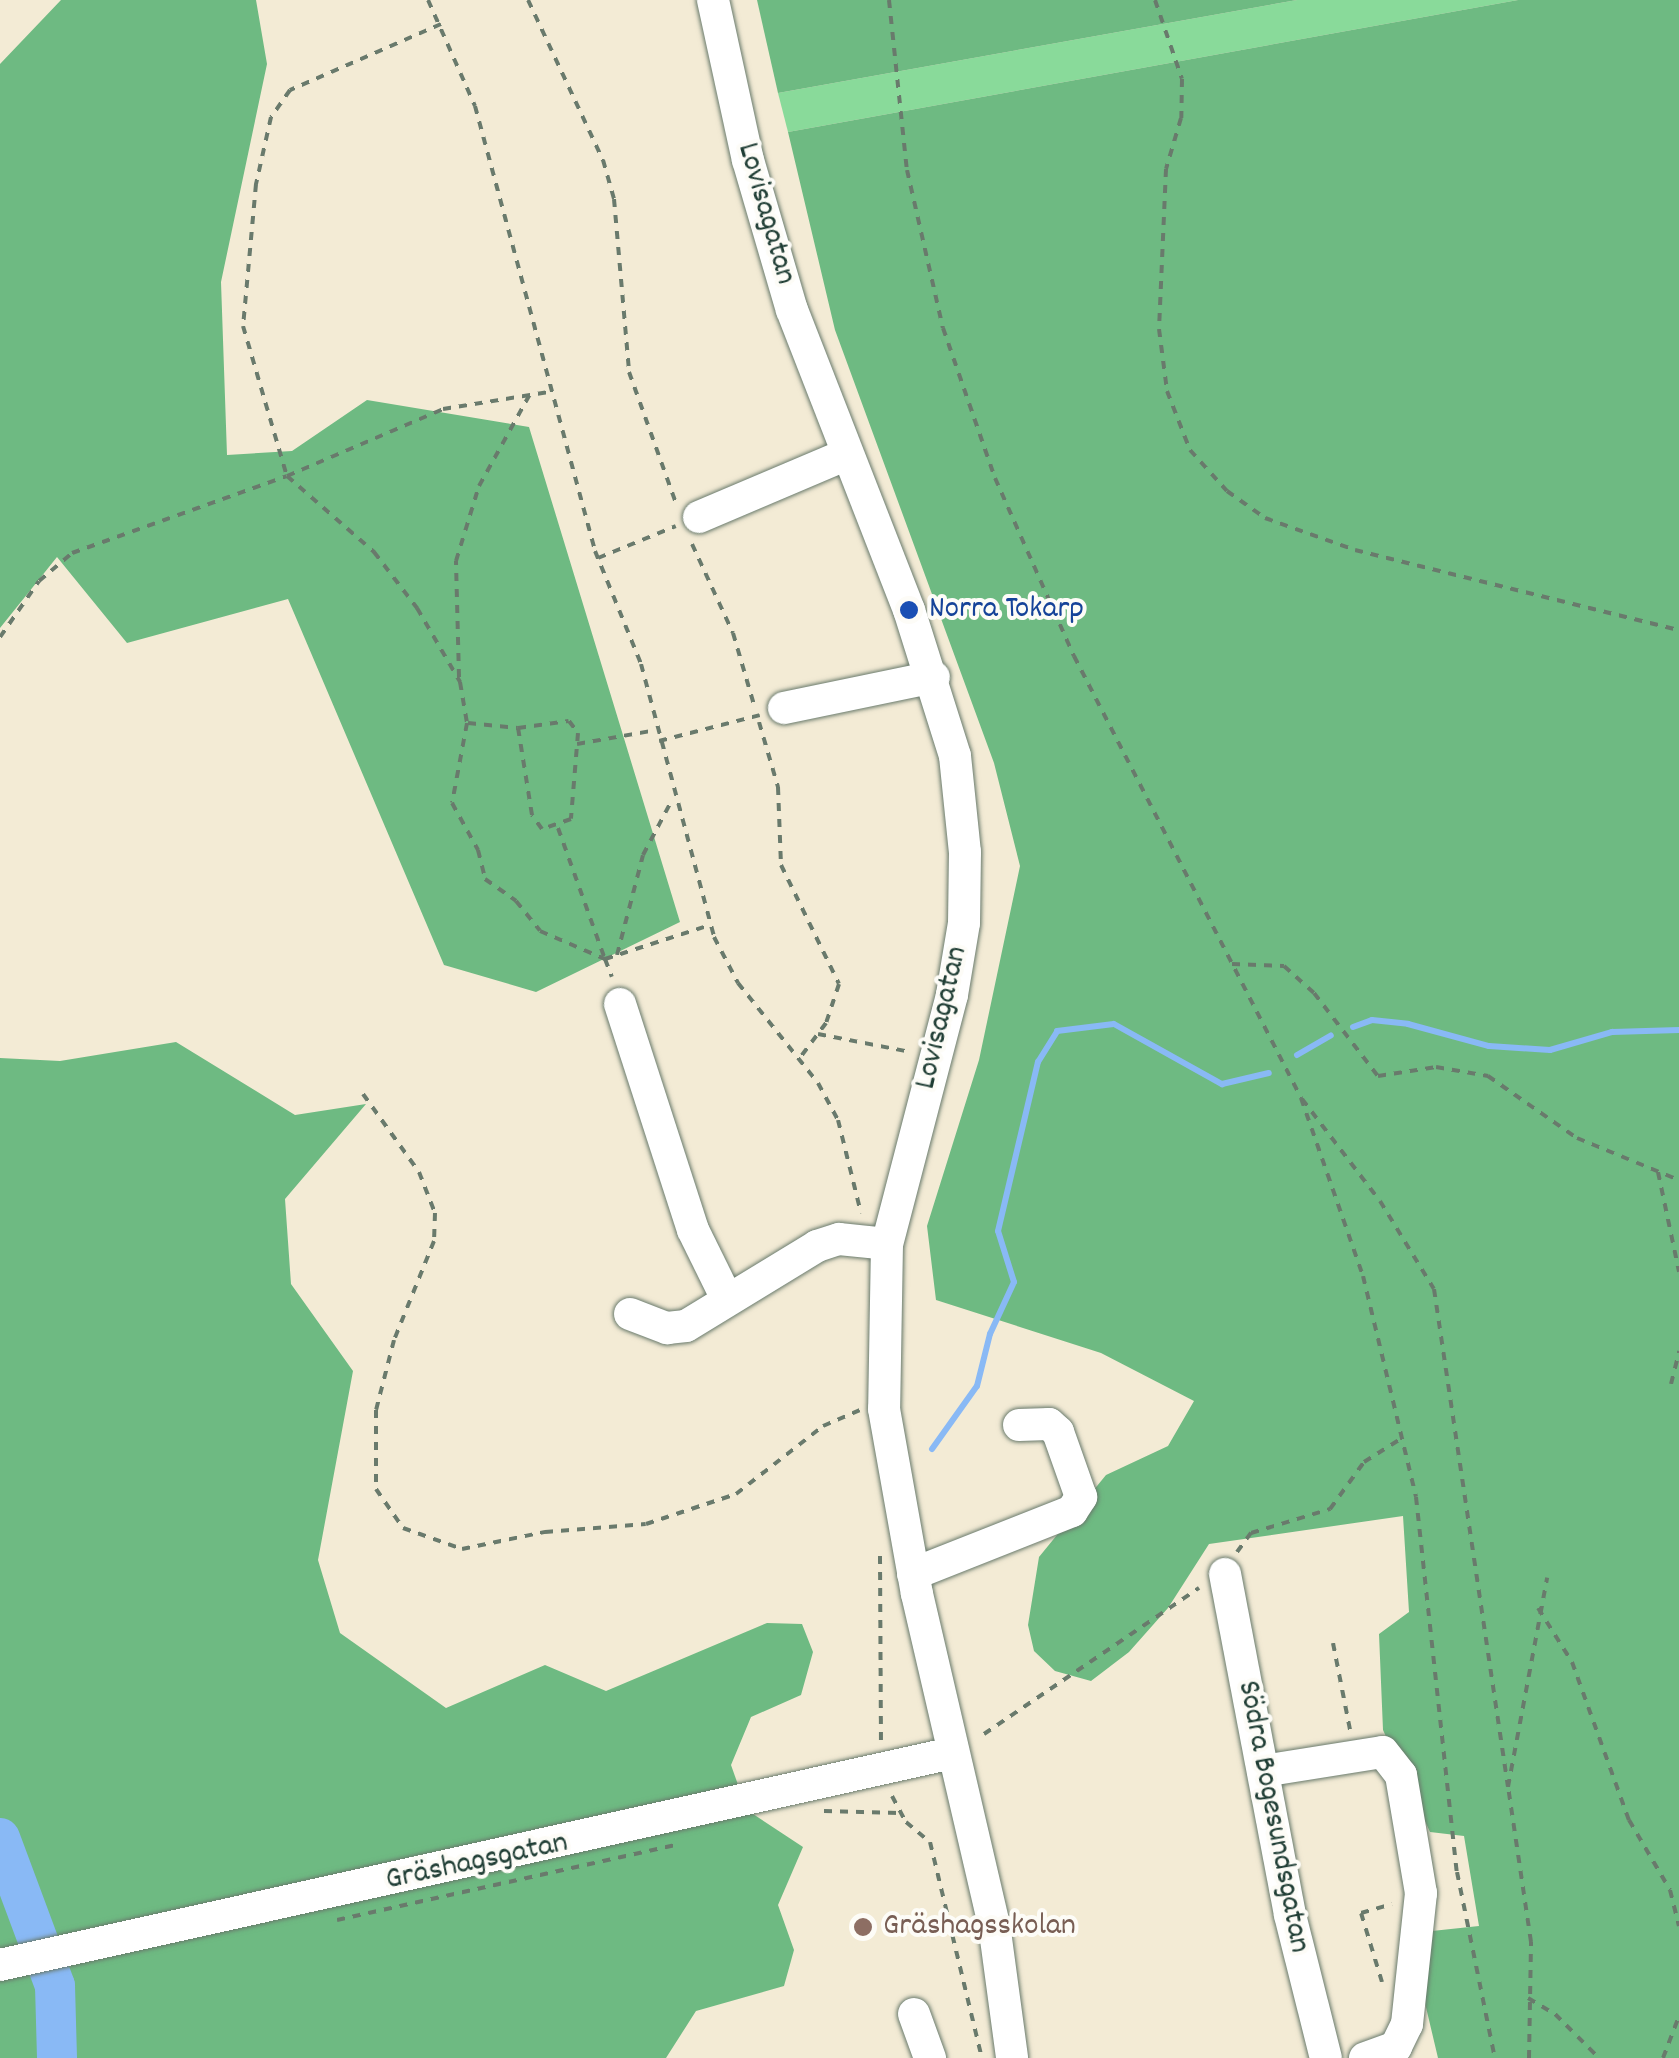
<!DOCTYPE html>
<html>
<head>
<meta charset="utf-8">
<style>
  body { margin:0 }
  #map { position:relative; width:1679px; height:2058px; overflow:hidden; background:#f3ebd5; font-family:Dekko,sans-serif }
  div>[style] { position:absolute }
  .green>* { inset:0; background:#89da9a }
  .forest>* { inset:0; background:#6eba82 }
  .stream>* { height:6px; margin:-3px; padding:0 3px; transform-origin:3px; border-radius:3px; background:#89b9f5 }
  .river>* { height:40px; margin:-20px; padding:0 20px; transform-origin:20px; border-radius:20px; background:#89b9f5 }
  .path>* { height:4px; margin-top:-2px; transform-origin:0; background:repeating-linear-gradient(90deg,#697a6c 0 8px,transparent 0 16px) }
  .roads { filter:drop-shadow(0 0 2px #697a6c) drop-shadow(0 0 2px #697a6c) }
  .minor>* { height:32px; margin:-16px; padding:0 16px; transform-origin:16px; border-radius:16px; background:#fff }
  .dots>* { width:28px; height:28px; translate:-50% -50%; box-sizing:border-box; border:5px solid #fdfcf7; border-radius:50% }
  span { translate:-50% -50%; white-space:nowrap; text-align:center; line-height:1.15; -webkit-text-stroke:8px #fdfcf7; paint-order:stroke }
  .street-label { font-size:32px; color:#1f3d34 }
  .transit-label { font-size:32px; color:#164399 }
  .left { translate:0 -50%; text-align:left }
  .education-label { font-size:32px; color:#785e54 }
</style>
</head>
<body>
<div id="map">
  <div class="green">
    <div style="clip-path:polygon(1297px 0,1518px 0,788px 132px,778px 93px)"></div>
  </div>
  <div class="forest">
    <div style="clip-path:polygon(61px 0,256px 0,267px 64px,221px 282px,227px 455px,292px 451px,367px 400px,529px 427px,680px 922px,536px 992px,444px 965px,288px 599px,127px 643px,57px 557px,0 628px,0 64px)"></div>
    <div style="clip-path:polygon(757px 0,1297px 0,778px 93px)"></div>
    <div style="clip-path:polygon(1518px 0,1679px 0,1679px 2058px,1438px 2058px,1425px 2003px,1432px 1931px,1479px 1926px,1464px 1836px,1430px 1832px,1383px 1730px,1379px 1634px,1409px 1612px,1403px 1516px,1209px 1544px,1168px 1608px,1129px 1652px,1091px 1681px,1055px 1671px,1034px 1651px,1028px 1625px,1039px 1557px,1106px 1475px,1168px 1446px,1194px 1401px,1101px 1353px,936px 1300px,927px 1226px,979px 1060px,1020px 866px,994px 763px,835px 330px,788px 132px)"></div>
    <div style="clip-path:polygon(176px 1042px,295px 1115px,366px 1104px,285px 1199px,291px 1284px,353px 1371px,318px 1560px,340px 1633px,446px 1708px,545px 1665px,606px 1691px,767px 1623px,802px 1624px,813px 1652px,801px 1695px,751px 1717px,731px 1765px,747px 1810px,803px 1847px,778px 1905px,794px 1950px,784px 1986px,696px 2011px,666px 2058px,0 2058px,0 1058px,60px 1061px)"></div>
  </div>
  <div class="stream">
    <div style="left:1353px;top:1027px;width:20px;rotate:-20deg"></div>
    <div style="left:1372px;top:1020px;width:36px;rotate:6deg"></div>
    <div style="left:1408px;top:1024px;width:84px;rotate:15.2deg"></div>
    <div style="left:1489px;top:1046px;width:61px;rotate:3.8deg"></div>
    <div style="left:1550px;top:1050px;width:65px;rotate:-16.2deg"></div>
    <div style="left:1612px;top:1032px;width:67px;rotate:-1.7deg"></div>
    <div style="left:1297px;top:1055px;width:39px;rotate:-30deg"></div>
    <div style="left:932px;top:1449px;width:77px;rotate:-54.5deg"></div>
    <div style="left:977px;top:1386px;width:54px;rotate:-76deg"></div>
    <div style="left:990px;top:1334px;width:57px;rotate:-65.2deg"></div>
    <div style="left:1014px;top:1282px;width:53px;rotate:-107.4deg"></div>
    <div style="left:998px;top:1231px;width:174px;rotate:-76.7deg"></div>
    <div style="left:1038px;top:1062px;width:36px;rotate:-58deg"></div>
    <div style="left:1057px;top:1031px;width:57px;rotate:-7deg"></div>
    <div style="left:1114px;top:1024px;width:124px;rotate:29.1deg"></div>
    <div style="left:1222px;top:1084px;width:48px;rotate:-13.2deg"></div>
  </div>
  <div class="river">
    <div style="left:0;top:1838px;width:158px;rotate:69.6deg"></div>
    <div style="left:55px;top:1986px;width:72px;rotate:88.4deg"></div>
  </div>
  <div class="path">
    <div style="left:428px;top:0;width:116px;rotate:66.1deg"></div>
    <div style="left:475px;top:106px;width:461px;rotate:74.9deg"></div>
    <div style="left:595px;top:551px;width:122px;rotate:67.8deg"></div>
    <div style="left:641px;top:664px;width:283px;rotate:75deg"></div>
    <div style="left:714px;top:937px;width:52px;rotate:62.4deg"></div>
    <div style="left:738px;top:983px;width:128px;rotate:51.3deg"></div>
    <div style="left:818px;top:1083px;width:42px;rotate:61.6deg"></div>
    <div style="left:838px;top:1120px;width:96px;rotate:76.1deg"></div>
    <div style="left:528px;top:0;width:177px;rotate:64.9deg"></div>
    <div style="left:603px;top:160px;width:41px;rotate:74.2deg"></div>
    <div style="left:614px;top:199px;width:174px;rotate:85deg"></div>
    <div style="left:629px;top:372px;width:139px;rotate:70.3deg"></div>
    <div style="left:889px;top:0;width:171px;rotate:84deg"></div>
    <div style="left:907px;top:170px;width:162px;rotate:77.2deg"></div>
    <div style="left:943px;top:328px;width:159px;rotate:70.9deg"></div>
    <div style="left:995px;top:478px;width:195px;rotate:66.1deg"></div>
    <div style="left:1074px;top:656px;width:497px;rotate:62.8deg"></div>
    <div style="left:1301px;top:1098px;width:188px;rotate:70.8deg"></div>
    <div style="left:1363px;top:1276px;width:227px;rotate:76.5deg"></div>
    <div style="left:1416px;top:1497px;width:377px;rotate:83.8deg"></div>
    <div style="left:1457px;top:1872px;width:190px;rotate:78.5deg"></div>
    <div style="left:1155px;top:0;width:83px;rotate:71.1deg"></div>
    <div style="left:1182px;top:79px;width:39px;rotate:91deg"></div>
    <div style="left:1181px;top:118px;width:53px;rotate:106.4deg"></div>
    <div style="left:1166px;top:169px;width:160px;rotate:92.5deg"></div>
    <div style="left:1159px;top:329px;width:63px;rotate:82.6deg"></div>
    <div style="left:1167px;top:391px;width:63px;rotate:68.7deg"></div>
    <div style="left:1190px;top:450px;width:55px;rotate:47.9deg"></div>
    <div style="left:1227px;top:491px;width:47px;rotate:35.4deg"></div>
    <div style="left:1265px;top:518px;width:96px;rotate:19.6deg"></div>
    <div style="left:1355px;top:550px;width:334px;rotate:13.9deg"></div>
    <div style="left:441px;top:24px;width:165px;rotate:156.4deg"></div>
    <div style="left:290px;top:90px;width:33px;rotate:125deg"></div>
    <div style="left:271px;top:117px;width:69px;rotate:102.6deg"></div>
    <div style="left:256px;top:184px;width:143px;rotate:95.2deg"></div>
    <div style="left:243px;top:326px;width:156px;rotate:73.7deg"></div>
    <div style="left:287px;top:476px;width:116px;rotate:41.1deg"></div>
    <div style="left:374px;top:552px;width:71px;rotate:52.5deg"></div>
    <div style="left:417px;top:608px;width:86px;rotate:59.8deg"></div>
    <div style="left:460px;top:682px;width:42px;rotate:80.3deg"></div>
    <div style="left:467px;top:723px;width:81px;rotate:100.6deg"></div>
    <div style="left:452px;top:803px;width:54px;rotate:61deg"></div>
    <div style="left:478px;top:850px;width:30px;rotate:76deg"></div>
    <div style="left:485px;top:879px;width:38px;rotate:35deg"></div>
    <div style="left:516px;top:901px;width:38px;rotate:51deg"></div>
    <div style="left:540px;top:931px;width:71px;rotate:23.3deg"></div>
    <div style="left:605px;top:959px;width:19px;rotate:69deg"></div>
    <div style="left:692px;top:544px;width:98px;rotate:65.3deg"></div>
    <div style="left:733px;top:633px;width:78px;rotate:73.7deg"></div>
    <div style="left:598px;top:558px;width:84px;rotate:-22.3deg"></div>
    <div style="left:0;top:637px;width:68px;rotate:-55.1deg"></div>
    <div style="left:39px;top:581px;width:43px;rotate:-40.3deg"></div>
    <div style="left:72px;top:553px;width:228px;rotate:-19.7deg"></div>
    <div style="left:287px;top:476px;width:170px;rotate:-23.2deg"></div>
    <div style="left:443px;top:409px;width:107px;rotate:-9.1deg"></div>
    <div style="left:459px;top:677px;width:116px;rotate:-91.5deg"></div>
    <div style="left:456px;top:561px;width:78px;rotate:-73deg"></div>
    <div style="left:479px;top:486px;width:105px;rotate:-61deg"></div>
    <div style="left:569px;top:721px;width:15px;rotate:53deg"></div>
    <div style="left:578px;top:733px;width:86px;rotate:94.7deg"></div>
    <div style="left:571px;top:819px;width:31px;rotate:161deg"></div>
    <div style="left:542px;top:829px;width:17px;rotate:-126deg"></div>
    <div style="left:532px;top:815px;width:88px;rotate:-99.1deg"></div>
    <div style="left:518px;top:728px;width:51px;rotate:-7.8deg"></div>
    <div style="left:759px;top:722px;width:68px;rotate:73.7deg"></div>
    <div style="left:778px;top:787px;width:78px;rotate:87.8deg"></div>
    <div style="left:781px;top:865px;width:132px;rotate:64deg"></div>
    <div style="left:839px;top:984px;width:41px;rotate:108.4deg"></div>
    <div style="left:826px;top:1023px;width:45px;rotate:126.9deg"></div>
    <div style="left:468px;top:723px;width:50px;rotate:5.7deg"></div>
    <div style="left:659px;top:741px;width:104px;rotate:-14.4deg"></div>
    <div style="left:577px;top:744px;width:80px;rotate:-10deg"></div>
    <div style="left:558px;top:828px;width:139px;rotate:70.3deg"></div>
    <div style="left:605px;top:959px;width:110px;rotate:-17.9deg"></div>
    <div style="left:617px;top:955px;width:103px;rotate:-75.4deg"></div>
    <div style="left:643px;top:855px;width:62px;rotate:-62.2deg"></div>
    <div style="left:1232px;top:964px;width:52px;rotate:2.2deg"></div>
    <div style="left:1284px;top:966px;width:40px;rotate:42deg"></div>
    <div style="left:1314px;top:993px;width:105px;rotate:52.4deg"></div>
    <div style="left:1378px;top:1076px;width:59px;rotate:-8.8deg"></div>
    <div style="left:1436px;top:1067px;width:53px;rotate:9.8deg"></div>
    <div style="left:1488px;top:1076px;width:108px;rotate:34.9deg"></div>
    <div style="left:1577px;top:1138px;width:110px;rotate:22.4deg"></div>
    <div style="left:818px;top:1034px;width:95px;rotate:11deg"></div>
    <div style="left:363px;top:1094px;width:96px;rotate:54.3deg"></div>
    <div style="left:419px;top:1172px;width:44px;rotate:68.7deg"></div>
    <div style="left:435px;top:1213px;width:28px;rotate:92deg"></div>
    <div style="left:434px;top:1241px;width:107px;rotate:112deg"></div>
    <div style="left:394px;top:1340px;width:72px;rotate:104.4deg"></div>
    <div style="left:376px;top:1410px;width:79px;rotate:90deg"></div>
    <div style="left:376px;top:1489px;width:47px;rotate:55.3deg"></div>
    <div style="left:403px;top:1528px;width:63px;rotate:19.6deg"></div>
    <div style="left:462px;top:1549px;width:85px;rotate:-11.6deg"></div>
    <div style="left:545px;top:1532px;width:101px;rotate:-4.5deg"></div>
    <div style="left:646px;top:1524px;width:95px;rotate:-18.4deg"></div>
    <div style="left:736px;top:1494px;width:110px;rotate:-38deg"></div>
    <div style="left:823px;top:1426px;width:40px;rotate:-23.4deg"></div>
    <div style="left:1302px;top:1099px;width:128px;rotate:52.6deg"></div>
    <div style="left:1380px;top:1201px;width:103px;rotate:58.5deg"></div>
    <div style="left:1434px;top:1289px;width:503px;rotate:81.55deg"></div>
    <div style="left:1658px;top:1172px;width:102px;rotate:78.1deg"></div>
    <div style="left:1671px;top:1384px;width:34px;rotate:-76deg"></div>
    <div style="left:1237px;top:1552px;width:24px;rotate:-54deg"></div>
    <div style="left:1251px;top:1533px;width:83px;rotate:-16.9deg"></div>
    <div style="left:1330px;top:1509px;width:58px;rotate:-54.1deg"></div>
    <div style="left:1364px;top:1462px;width:45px;rotate:-32.3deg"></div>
    <div style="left:880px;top:1556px;width:186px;rotate:89.7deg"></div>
    <div style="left:1538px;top:1608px;width:64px;rotate:57.8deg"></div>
    <div style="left:1572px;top:1662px;width:168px;rotate:70.2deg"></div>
    <div style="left:1629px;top:1820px;width:81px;rotate:59.6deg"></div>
    <div style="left:1670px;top:1890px;width:37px;rotate:76deg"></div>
    <div style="left:1333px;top:1643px;width:89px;rotate:78.9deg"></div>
    <div style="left:984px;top:1734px;width:260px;rotate:-34.2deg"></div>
    <div style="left:892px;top:1796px;width:30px;rotate:62deg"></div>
    <div style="left:906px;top:1822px;width:31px;rotate:40deg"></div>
    <div style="left:930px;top:1842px;width:222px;rotate:76.5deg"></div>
    <div style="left:824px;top:1811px;width:75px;rotate:1.5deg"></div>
    <div style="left:337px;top:1920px;width:350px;rotate:-12.5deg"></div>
    <div style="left:1382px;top:1982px;width:72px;rotate:-106.9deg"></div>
    <div style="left:1361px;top:1913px;width:32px;rotate:-16deg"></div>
    <div style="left:1528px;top:1998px;width:31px;rotate:31deg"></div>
    <div style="left:1555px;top:2014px;width:62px;rotate:45deg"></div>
    <div style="left:1529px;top:2058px;width:116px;rotate:-89deg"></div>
    <div style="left:1531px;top:1942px;width:157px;rotate:-98.4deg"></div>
    <div style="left:1508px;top:1787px;width:213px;rotate:-79.4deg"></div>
    <div style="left:1663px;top:2058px;width:45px;rotate:-69.1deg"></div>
  </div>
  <div class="roads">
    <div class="minor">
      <div style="left:713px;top:0;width:164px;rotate:77.7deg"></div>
      <div style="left:748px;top:160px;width:156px;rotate:73.7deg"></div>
      <div style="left:792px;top:310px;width:322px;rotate:68.7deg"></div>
      <div style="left:909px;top:610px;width:153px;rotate:72.5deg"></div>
      <div style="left:955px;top:756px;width:97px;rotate:84.1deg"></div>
      <div style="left:965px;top:852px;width:71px;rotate:90.8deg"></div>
      <div style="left:964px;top:923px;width:73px;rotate:99.5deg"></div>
      <div style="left:952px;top:995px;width:257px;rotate:104.6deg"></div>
      <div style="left:887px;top:1244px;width:165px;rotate:91deg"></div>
      <div style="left:884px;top:1409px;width:188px;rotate:79.9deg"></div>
      <div style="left:917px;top:1594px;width:339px;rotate:76.9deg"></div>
      <div style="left:994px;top:1924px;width:135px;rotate:82.3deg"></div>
      <div style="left:699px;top:517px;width:159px;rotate:-23deg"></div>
      <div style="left:784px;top:708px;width:153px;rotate:-11.7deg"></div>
      <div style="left:620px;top:1004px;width:237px;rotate:72.1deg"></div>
      <div style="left:693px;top:1230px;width:75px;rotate:63.8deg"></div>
      <div style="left:630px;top:1314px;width:40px;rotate:21deg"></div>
      <div style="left:667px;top:1328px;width:19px;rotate:-6deg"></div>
      <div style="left:686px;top:1326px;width:153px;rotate:-31.4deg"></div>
      <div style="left:817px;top:1246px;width:23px;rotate:-18deg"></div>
      <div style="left:839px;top:1239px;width:48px;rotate:5.9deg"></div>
      <div style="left:913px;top:1574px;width:171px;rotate:-21.6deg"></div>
      <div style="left:1072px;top:1511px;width:17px;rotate:-57deg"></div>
      <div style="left:1081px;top:1497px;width:69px;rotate:-109.5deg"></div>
      <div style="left:1058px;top:1432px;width:12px;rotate:-138deg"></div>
      <div style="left:1049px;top:1424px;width:30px;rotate:178deg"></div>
      <div style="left:1225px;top:1574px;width:347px;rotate:79.2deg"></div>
      <div style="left:1290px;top:1915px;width:147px;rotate:75.9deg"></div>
      <div style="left:1263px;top:1771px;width:121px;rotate:-9deg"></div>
      <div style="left:1383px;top:1752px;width:29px;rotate:52deg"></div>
      <div style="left:1401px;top:1775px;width:120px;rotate:80.4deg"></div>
      <div style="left:1421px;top:1893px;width:132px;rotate:96.1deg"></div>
      <div style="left:1407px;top:2024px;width:25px;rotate:116deg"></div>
      <div style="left:1396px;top:2047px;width:33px;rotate:160deg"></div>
      <div style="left:0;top:1965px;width:975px;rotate:-12.55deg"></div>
      <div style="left:914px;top:2014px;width:47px;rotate:70deg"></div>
    </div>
  </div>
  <div class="dots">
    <div style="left:909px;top:610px;background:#1a4fb4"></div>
    <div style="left:863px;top:1927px;background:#8d6e63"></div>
  </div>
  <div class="street-label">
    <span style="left:765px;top:214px;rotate:74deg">Lovisagatan</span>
    <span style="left:943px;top:1018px;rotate:-77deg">Lovisagatan</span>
    <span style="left:1272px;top:1817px;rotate:79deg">Södra Bogesundsgatan</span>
    <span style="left:477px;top:1863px;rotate:-12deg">Gräshagsgatan</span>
  </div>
  <div class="transit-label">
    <span class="left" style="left:929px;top:610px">Norra Tokarp</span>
  </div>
  <div class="education-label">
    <span class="left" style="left:883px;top:1927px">Gräshagsskolan</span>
  </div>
</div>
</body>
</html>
